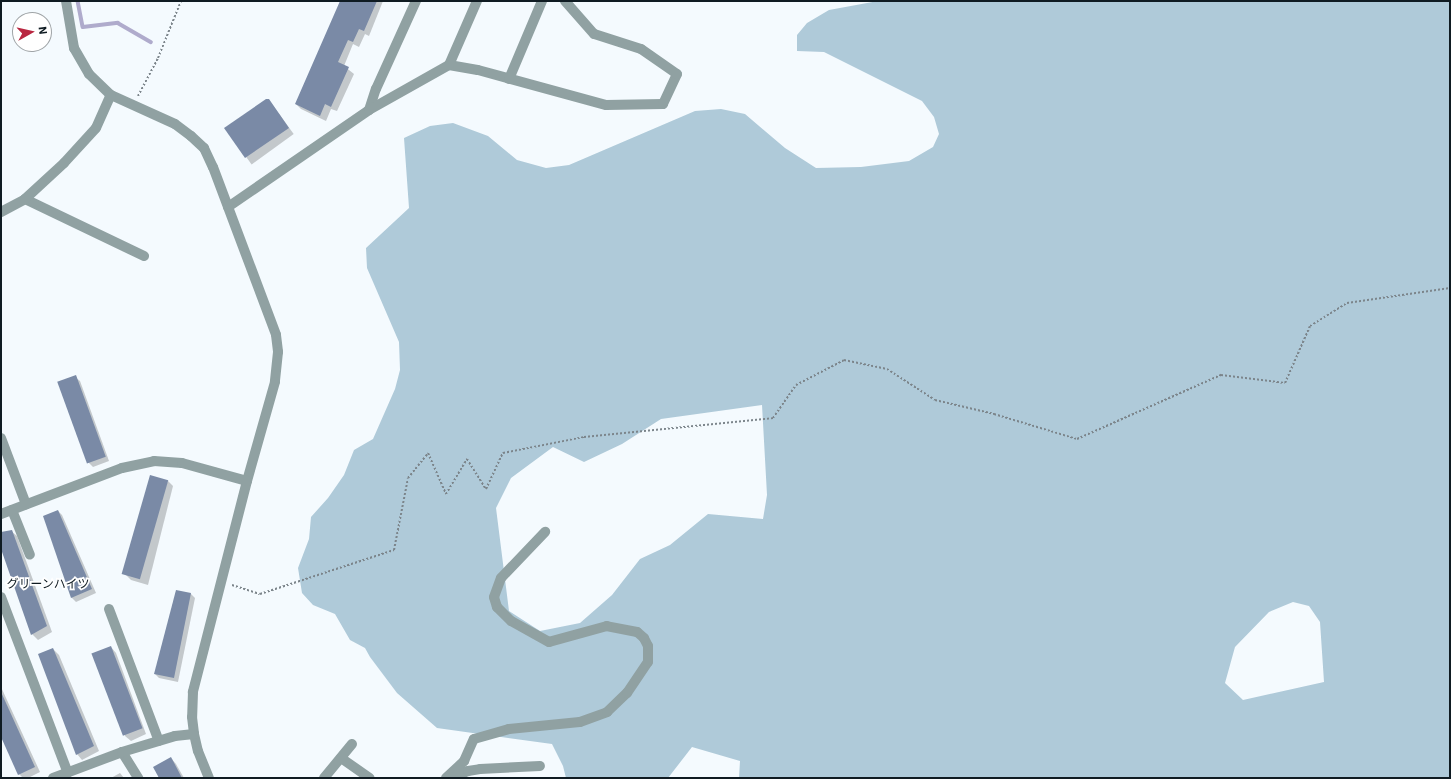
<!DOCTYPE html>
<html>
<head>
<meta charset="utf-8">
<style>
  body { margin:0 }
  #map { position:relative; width:1451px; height:779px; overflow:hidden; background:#f4fafe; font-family:"IBM Plex Sans","Noto Sans JP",sans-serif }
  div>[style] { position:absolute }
  .green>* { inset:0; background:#afcad9 }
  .shadow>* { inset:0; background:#0003; transform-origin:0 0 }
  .stream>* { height:3.5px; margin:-1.75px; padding:0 1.75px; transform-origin:1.75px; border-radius:1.75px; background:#afabcc }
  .building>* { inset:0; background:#7a8aa6; transform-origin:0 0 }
  .path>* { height:2px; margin-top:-1px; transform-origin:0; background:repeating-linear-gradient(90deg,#7c858b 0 2px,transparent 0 4px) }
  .minor>* { height:10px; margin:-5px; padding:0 5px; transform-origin:5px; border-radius:5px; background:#90a1a2 }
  span { translate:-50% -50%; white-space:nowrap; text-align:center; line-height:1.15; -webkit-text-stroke:3.5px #fff; paint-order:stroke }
  .neighbourhood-label { font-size:12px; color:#0f1b22 }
  .frame { position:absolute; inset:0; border:2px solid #0f1b22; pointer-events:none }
  .north { position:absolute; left:12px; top:12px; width:40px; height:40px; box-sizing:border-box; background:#fff; border:1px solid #9fa4a7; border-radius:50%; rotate:82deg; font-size:11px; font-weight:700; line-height:16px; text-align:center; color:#0f1b22 }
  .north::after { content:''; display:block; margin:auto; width:14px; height:18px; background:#b92741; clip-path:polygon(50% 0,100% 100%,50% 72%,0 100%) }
</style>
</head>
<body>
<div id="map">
  <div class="green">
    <div style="clip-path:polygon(evenodd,878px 1px,1450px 1px,1450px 778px,739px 778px,740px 761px,692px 747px,668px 778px,566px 778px,563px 766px,552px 744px,437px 728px,397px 693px,370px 657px,365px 648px,350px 640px,335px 614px,313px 605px,302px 593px,298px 568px,309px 539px,311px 517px,328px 498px,344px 475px,354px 450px,373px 439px,395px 389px,400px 370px,399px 342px,367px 268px,366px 248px,409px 208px,404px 138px,430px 126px,453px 123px,488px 136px,517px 160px,546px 168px,569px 165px,695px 111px,721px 109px,745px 114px,785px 148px,816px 168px,861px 167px,909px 161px,933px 147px,939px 134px,934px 117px,922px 101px,824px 52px,797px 51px,797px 35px,807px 23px,829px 10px,878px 1px,762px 405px,767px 495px,763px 519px,708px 514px,670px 545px,640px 559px,612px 595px,580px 623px,540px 631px,509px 611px,496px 508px,511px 478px,553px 447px,584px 462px,622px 444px,661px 419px,762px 405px,878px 1px,1293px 602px,1309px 606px,1320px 622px,1324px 682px,1243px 700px,1225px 683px,1235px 647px,1269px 612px,1293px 602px)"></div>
  </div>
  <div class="shadow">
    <div style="clip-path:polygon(342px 1px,383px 1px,369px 36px,365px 34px,359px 47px,353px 44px,344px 66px,354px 74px,337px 111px,331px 109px,326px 121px,301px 109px,296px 104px)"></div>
    <div style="left:269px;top:100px;width:42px;height:52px;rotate:54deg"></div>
    <div style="clip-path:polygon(75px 377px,80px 381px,109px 461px,93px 467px,89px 463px)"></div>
    <div style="clip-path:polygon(168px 481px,173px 486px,148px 585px,131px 580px,126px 575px)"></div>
    <div style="clip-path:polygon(58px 511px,62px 515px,96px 593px,76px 602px,72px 598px,45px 517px)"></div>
    <div style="clip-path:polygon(11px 531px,17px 536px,52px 632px,38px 640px,32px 634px,1px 546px,1px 533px)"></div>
    <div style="clip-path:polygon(176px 592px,191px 594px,195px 598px,178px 682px,159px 678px,155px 674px)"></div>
    <div style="clip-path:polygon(111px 647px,116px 653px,146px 734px,131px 741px,125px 736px)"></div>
    <div style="clip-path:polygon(53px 649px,59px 655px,99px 751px,82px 760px,77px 754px)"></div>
    <div style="clip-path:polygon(1px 687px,40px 772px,28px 778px,23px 778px,19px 774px,1px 735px)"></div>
    <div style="clip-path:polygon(171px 758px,176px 764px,184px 778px,160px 778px)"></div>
    <div style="clip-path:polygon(120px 773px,124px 778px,111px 778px)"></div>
  </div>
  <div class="stream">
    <div style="left:78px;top:1px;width:26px;rotate:79deg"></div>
    <div style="left:83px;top:27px;width:35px;rotate:-7deg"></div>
    <div style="left:118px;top:23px;width:38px;rotate:30deg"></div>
  </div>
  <div class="building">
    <div style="clip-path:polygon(340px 1px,377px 1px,364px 31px,359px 29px,353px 42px,348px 40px,338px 62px,349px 67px,331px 107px,325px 104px,320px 116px,295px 104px)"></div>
    <div style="clip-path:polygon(266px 99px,269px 99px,289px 128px,245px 158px,224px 128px)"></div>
    <div style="left:76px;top:375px;width:87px;height:20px;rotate:70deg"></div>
    <div style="left:150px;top:475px;width:19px;height:103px;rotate:16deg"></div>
    <div style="clip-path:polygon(58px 510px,92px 589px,71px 598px,43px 516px)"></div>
    <div style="clip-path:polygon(12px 530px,47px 626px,31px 635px,1px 549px,1px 532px)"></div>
    <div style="clip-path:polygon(176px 590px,191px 593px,174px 678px,154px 674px)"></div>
    <div style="left:111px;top:646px;width:88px;height:21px;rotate:69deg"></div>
    <div style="clip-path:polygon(53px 648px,94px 746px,76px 755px,38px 654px)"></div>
    <div style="clip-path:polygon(1px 692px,35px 767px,18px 775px,1px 737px)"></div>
    <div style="clip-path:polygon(171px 757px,182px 778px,159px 778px,153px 767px)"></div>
  </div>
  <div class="path">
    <div style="left:138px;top:96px;width:43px;rotate:-62.2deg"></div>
    <div style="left:158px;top:58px;width:61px;rotate:-68deg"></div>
    <div style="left:232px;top:585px;width:29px;rotate:18deg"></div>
    <div style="left:260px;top:594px;width:141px;rotate:-18.2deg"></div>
    <div style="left:394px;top:550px;width:73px;rotate:-79deg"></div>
    <div style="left:408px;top:478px;width:32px;rotate:-51deg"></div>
    <div style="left:428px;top:453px;width:45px;rotate:66.3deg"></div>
    <div style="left:446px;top:494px;width:41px;rotate:-59deg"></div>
    <div style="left:467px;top:459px;width:36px;rotate:58deg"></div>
    <div style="left:486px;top:489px;width:40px;rotate:-65deg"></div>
    <div style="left:503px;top:453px;width:83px;rotate:-11.2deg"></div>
    <div style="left:584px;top:437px;width:190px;rotate:-5.7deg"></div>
    <div style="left:773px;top:418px;width:40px;rotate:-55.1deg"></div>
    <div style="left:796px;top:385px;width:54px;rotate:-27.5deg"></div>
    <div style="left:844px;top:360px;width:44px;rotate:11.8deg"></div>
    <div style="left:887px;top:369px;width:57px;rotate:32.9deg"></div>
    <div style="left:935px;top:400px;width:61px;rotate:13.3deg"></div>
    <div style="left:994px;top:414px;width:87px;rotate:16.8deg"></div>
    <div style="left:1077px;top:439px;width:158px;rotate:-24deg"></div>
    <div style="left:1221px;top:375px;width:64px;rotate:7.1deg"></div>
    <div style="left:1285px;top:383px;width:62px;rotate:-66.3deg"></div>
    <div style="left:1310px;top:326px;width:44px;rotate:-31.9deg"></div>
    <div style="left:1347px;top:303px;width:104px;rotate:-8.3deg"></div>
  </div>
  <div class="minor">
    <div style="left:66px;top:1px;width:48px;rotate:80.3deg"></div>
    <div style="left:74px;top:48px;width:30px;rotate:60deg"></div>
    <div style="left:89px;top:74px;width:30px;rotate:44deg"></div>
    <div style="left:111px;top:95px;width:70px;rotate:24.4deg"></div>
    <div style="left:175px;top:124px;width:20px;rotate:37deg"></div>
    <div style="left:191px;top:136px;width:18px;rotate:43deg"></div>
    <div style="left:204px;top:148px;width:21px;rotate:65deg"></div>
    <div style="left:213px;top:167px;width:179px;rotate:69.4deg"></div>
    <div style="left:276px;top:335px;width:17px;rotate:83deg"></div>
    <div style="left:278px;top:352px;width:30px;rotate:96deg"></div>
    <div style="left:275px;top:382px;width:103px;rotate:105.8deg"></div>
    <div style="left:247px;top:481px;width:218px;rotate:104.4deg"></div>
    <div style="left:193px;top:692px;width:25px;rotate:92deg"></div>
    <div style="left:192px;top:717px;width:17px;rotate:83deg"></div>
    <div style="left:194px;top:734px;width:17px;rotate:77deg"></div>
    <div style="left:198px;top:751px;width:29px;rotate:68deg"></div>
    <div style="left:449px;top:65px;width:29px;rotate:10deg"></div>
    <div style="left:478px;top:70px;width:133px;rotate:15.3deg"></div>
    <div style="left:606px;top:105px;width:57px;rotate:-1deg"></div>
    <div style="left:663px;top:104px;width:33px;rotate:-65deg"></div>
    <div style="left:677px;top:74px;width:44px;rotate:-145.2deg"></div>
    <div style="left:641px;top:49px;width:49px;rotate:-162.3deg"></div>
    <div style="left:594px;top:34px;width:44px;rotate:-131.3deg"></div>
    <div style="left:509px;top:79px;width:85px;rotate:-67.1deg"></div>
    <div style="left:369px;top:110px;width:22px;rotate:-72deg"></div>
    <div style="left:376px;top:89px;width:97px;rotate:-65.6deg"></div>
    <div style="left:25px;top:199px;width:132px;rotate:25.6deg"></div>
    <div style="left:228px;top:207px;width:171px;rotate:-34.5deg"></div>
    <div style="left:369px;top:110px;width:92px;rotate:-29.4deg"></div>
    <div style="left:449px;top:65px;width:70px;rotate:-66.4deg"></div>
    <div style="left:1px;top:212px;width:27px;rotate:-28deg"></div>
    <div style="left:25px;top:199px;width:53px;rotate:-42.7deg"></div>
    <div style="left:64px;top:163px;width:47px;rotate:-47.6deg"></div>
    <div style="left:96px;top:128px;width:36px;rotate:-66deg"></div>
    <div style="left:1px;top:438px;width:71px;rotate:69.3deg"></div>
    <div style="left:12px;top:510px;width:48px;rotate:68.2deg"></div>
    <div style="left:1px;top:514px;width:129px;rotate:-20.8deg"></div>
    <div style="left:122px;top:468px;width:33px;rotate:-12deg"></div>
    <div style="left:154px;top:461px;width:28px;rotate:4deg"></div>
    <div style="left:182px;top:463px;width:67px;rotate:15.5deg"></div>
    <div style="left:1px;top:597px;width:188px;rotate:69.2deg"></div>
    <div style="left:109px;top:609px;width:141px;rotate:69.3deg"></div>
    <div style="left:122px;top:752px;width:31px;rotate:58deg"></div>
    <div style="left:341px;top:758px;width:35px;rotate:35deg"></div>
    <div style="left:53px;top:778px;width:74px;rotate:-20.6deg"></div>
    <div style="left:122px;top:752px;width:55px;rotate:-16.8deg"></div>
    <div style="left:175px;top:736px;width:19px;rotate:-6deg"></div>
    <div style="left:324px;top:778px;width:44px;rotate:-50.5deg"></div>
    <div style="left:446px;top:778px;width:25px;rotate:-43deg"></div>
    <div style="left:464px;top:761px;width:24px;rotate:-66deg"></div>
    <div style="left:474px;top:739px;width:36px;rotate:-16deg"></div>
    <div style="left:509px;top:729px;width:71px;rotate:-5.6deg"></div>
    <div style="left:580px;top:722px;width:29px;rotate:-20deg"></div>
    <div style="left:607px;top:712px;width:28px;rotate:-44deg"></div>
    <div style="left:627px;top:693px;width:37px;rotate:-56deg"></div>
    <div style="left:648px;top:662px;width:16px;rotate:-90deg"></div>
    <div style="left:648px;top:646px;width:9px;rotate:-117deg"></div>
    <div style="left:644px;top:638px;width:9px;rotate:-139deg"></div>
    <div style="left:637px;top:632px;width:31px;rotate:-169deg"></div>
    <div style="left:607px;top:626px;width:60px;rotate:164.6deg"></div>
    <div style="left:549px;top:642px;width:43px;rotate:-151.1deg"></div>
    <div style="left:511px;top:621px;width:20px;rotate:-135deg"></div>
    <div style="left:497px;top:607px;width:10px;rotate:-107deg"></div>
    <div style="left:494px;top:597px;width:20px;rotate:-70deg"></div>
    <div style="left:501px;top:578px;width:64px;rotate:-46.3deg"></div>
    <div style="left:452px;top:778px;width:17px;rotate:-24deg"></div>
    <div style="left:468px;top:771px;width:12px;rotate:-9deg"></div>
    <div style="left:480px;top:769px;width:60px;rotate:-2.9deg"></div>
  </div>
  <div class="neighbourhood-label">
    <span style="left:48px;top:584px">グリーンハイツ</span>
  </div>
  <div class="frame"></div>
  <div class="north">N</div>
</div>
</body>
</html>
